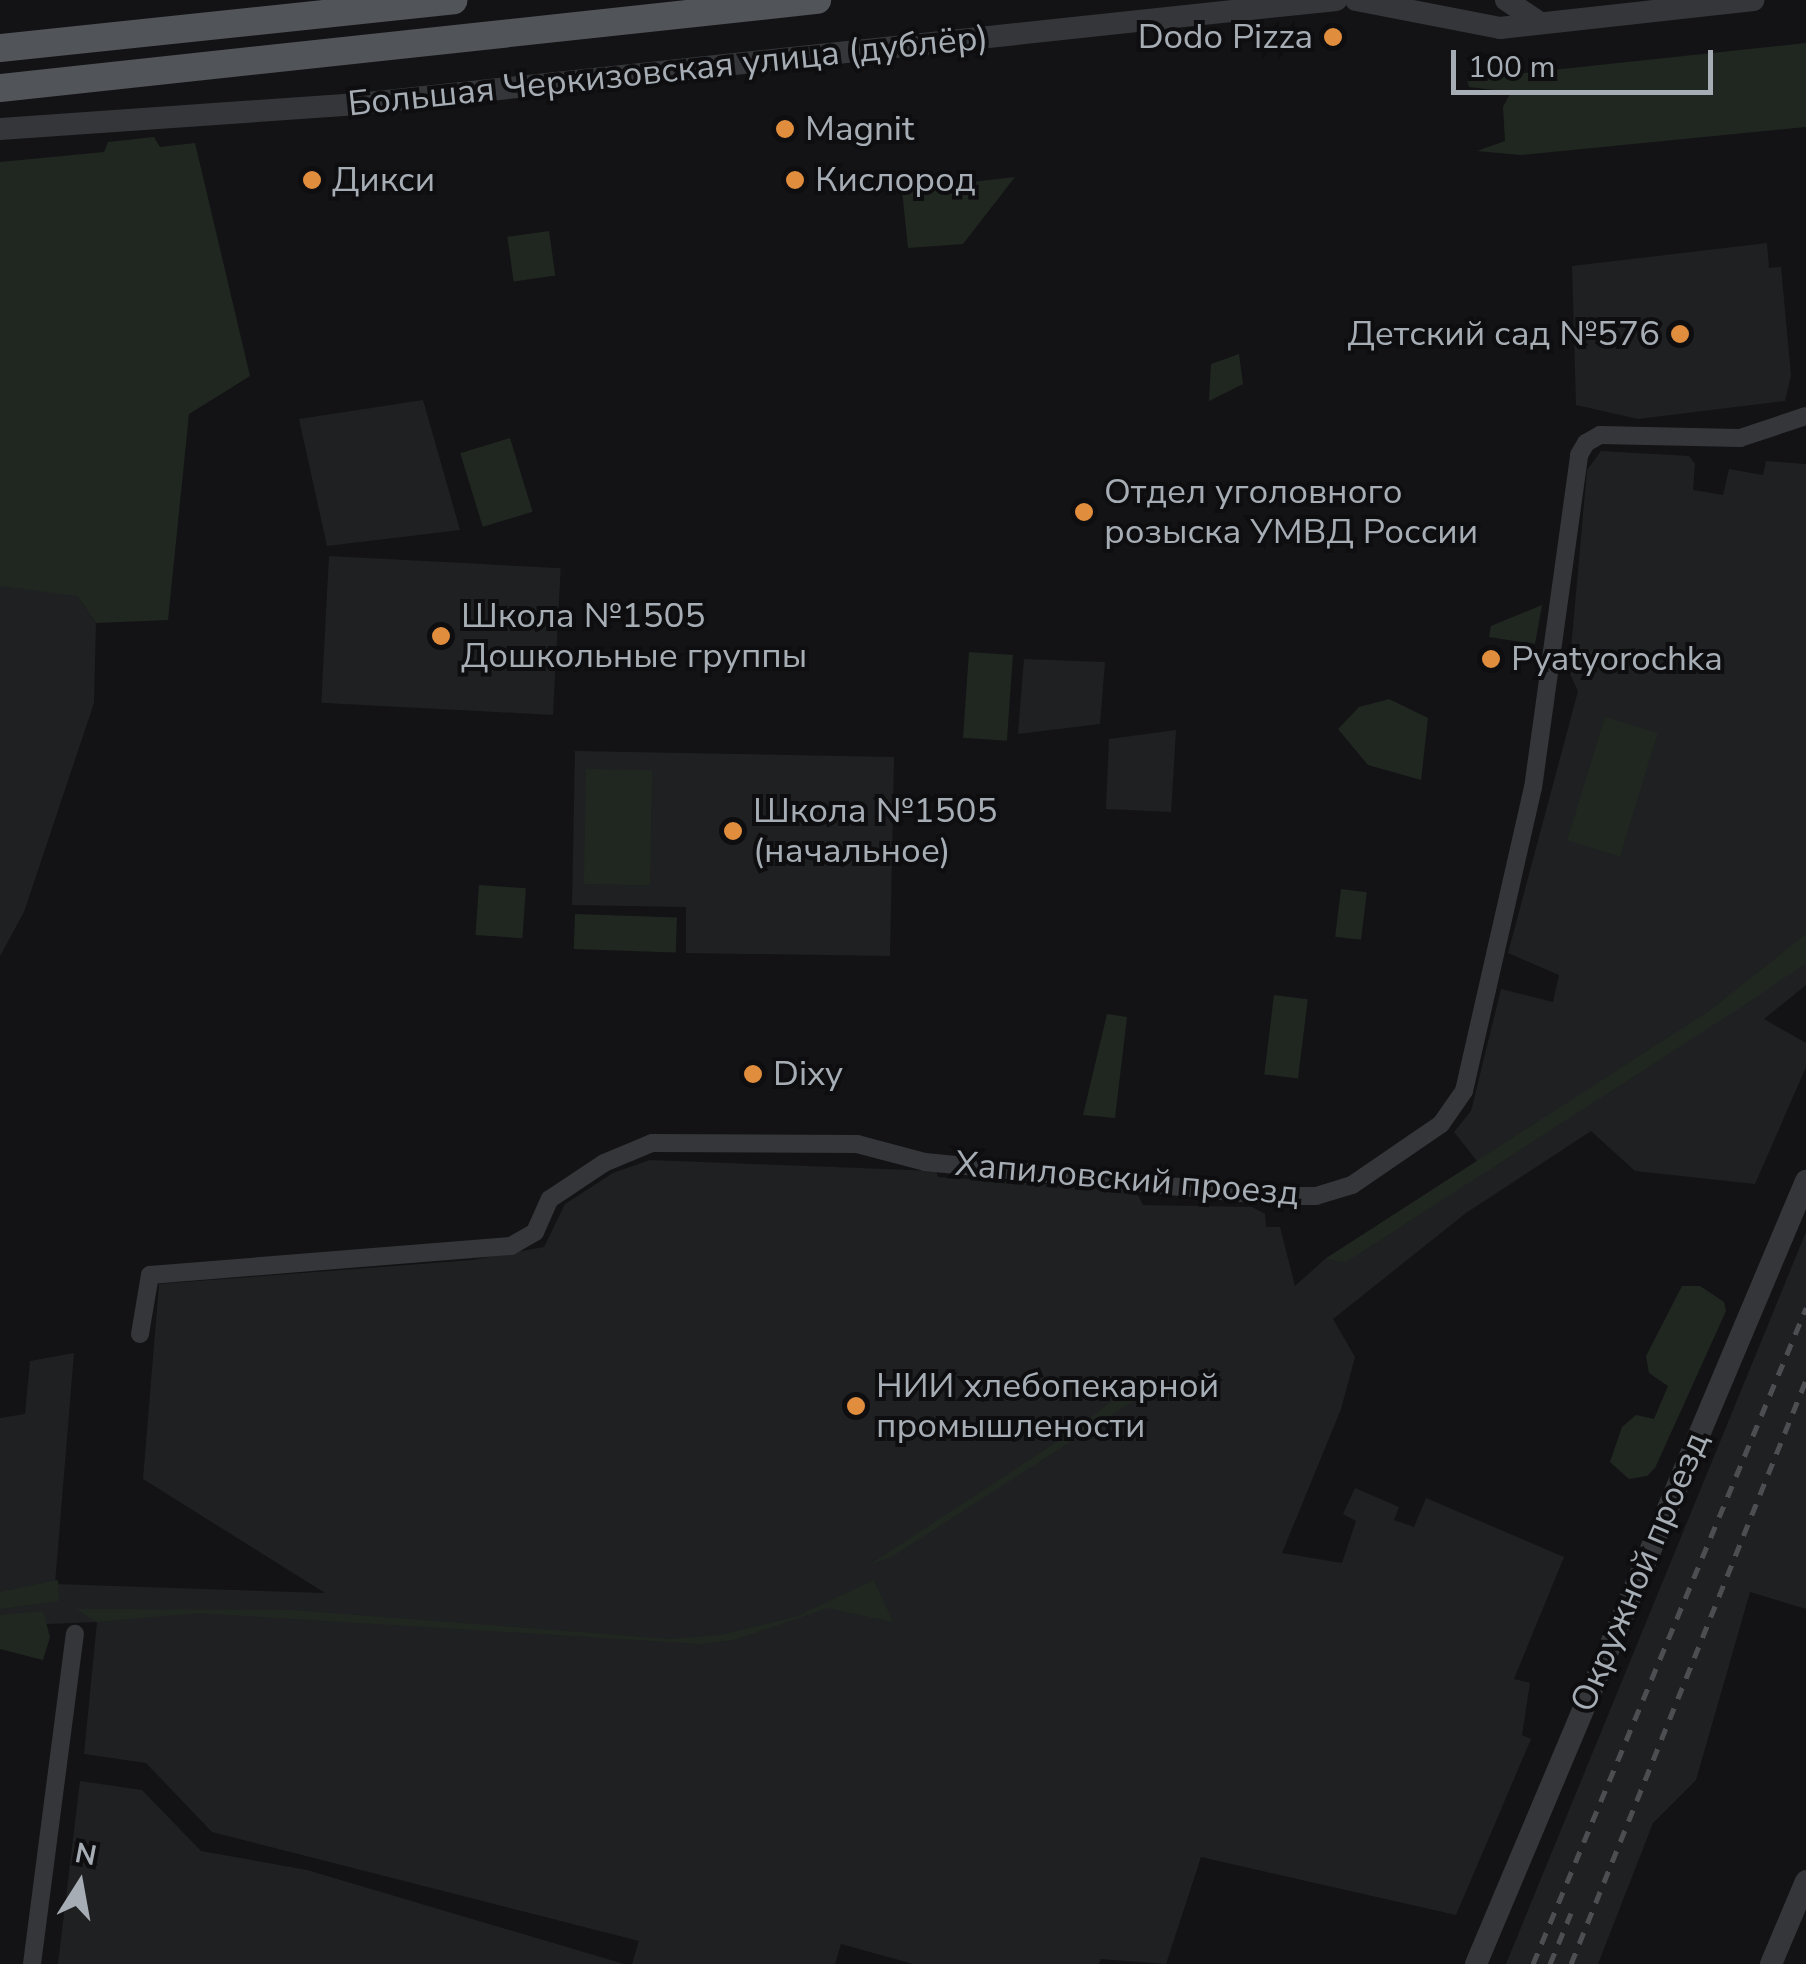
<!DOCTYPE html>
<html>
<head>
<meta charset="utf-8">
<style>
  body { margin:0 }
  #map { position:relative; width:1806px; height:1964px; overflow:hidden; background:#131315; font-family:"Nunito Sans",sans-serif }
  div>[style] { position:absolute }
  .built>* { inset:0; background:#1f2021; transform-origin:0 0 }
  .green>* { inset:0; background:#202720; transform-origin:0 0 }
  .minor>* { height:18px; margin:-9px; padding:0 9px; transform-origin:9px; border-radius:9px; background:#343639 }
  .tertiary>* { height:22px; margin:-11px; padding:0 11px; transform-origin:11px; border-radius:11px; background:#343639 }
  .primary>* { height:28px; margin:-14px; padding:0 14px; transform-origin:14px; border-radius:14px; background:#515458 }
  .rail>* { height:5px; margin-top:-2.5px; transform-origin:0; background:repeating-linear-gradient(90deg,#4c4e52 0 12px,transparent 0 22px) }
  .dots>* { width:28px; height:28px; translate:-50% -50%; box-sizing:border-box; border:5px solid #0e0e10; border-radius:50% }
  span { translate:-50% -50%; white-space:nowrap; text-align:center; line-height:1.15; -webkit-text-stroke:8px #0e0e10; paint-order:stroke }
  .poi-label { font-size:35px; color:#a6adb4 }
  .right { translate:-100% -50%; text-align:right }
  .left { translate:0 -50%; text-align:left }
  .street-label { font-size:35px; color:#a6adb4 }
  .north { position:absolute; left:30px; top:1834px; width:100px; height:100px; -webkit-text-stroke:8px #0e0e10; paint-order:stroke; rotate:11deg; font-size:28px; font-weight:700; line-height:40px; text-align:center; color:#a6adb4 }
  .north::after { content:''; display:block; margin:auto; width:35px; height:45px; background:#a6adb4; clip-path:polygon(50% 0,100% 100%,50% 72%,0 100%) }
  .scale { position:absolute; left:1451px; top:50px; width:262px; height:45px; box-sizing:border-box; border:5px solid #a6adb4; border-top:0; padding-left:12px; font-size:30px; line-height:35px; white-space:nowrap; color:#a6adb4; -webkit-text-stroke:8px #0e0e10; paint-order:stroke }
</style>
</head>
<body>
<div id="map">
  <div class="built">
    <div style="clip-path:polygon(1767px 243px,1769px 268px,1781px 267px,1791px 375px,1785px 401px,1638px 419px,1576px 405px,1572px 266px)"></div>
    <div style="clip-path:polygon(423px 400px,460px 530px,327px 546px,299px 419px)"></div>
    <div style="clip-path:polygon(1601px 451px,1689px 456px,1695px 464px,1693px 490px,1723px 495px,1729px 469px,1763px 475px,1766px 461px,1806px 464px,1806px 985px,1764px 1019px,1806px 1043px,1806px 1067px,1755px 1184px,1635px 1171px,1591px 1131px,1466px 1213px,1333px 1319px,1355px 1357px,1341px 1409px,1282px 1553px,1342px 1563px,1356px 1521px,1343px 1514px,1355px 1488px,1399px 1507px,1394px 1520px,1414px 1527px,1426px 1498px,1564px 1557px,1514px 1679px,1530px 1683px,1522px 1735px,1531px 1739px,1456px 1915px,1201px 1857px,1166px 1964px,1101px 1959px,1099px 1964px,913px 1964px,841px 1944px,835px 1964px,632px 1964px,639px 1941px,212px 1832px,146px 1763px,84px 1754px,97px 1622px,0 1626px,0 1418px,25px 1414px,30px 1361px,74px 1353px,55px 1584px,325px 1593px,143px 1479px,159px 1284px,472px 1260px,544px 1247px,565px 1204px,613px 1173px,650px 1160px,936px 1171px,938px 1177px,1135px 1190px,1143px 1205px,1252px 1207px,1265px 1214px,1266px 1227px,1280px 1227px,1295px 1286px,1325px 1259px,1477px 1161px,1454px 1132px,1471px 1111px,1501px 989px,1553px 1002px,1559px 975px,1508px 953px,1578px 691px,1569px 672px,1587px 470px)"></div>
    <div style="clip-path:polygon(0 552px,41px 583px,77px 596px,96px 623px,94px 703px,24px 912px,0 956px)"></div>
    <div style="left:329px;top:556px;width:232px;height:147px;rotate:3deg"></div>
    <div style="clip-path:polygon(1024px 659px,1105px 662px,1100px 724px,1018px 734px)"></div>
    <div style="clip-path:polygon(1176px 730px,1171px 812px,1106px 809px,1109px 739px)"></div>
    <div style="clip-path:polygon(575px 751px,894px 757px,890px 956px,686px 953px,686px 907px,572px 905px)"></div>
    <div style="clip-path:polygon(1806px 1232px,1806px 1609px,1750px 1592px,1696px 1780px,1653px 1823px,1598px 1964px,1506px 1964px)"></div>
    <div style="clip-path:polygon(80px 1781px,142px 1790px,201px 1851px,307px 1870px,624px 1964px,58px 1964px)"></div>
  </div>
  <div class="green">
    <div style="clip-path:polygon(1806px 43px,1806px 127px,1521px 155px,1477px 151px,1505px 141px,1503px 107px,1511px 92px,1469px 87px,1467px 79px)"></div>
    <div style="clip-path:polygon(154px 137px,160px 147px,195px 143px,250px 376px,189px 414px,168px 620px,96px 623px,77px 596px,0 586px,0 162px,104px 152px,108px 142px)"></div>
    <div style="clip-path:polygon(1015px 177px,963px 244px,908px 248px,902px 190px)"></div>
    <div style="left:549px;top:231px;width:45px;height:42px;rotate:82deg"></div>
    <div style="clip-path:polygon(1239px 354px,1243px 384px,1209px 401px,1211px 364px)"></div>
    <div style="left:510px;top:438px;width:77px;height:52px;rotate:73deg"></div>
    <div style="clip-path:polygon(1542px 605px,1535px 644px,1489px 637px,1491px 626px)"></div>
    <div style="left:969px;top:652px;width:44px;height:86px;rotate:4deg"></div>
    <div style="clip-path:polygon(1389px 699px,1428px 718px,1421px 780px,1368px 765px,1338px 729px,1359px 707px)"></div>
    <div style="left:1605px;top:717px;width:55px;height:129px;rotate:17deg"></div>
    <div style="left:586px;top:769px;width:66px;height:115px;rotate:1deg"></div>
    <div style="left:479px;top:885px;width:47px;height:50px;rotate:4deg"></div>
    <div style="left:1341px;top:889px;width:26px;height:48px;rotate:7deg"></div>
    <div style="left:575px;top:914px;width:102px;height:35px;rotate:2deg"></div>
    <div style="clip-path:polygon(1806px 934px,1806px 963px,1746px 1004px,1346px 1262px,1325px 1259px,1709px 1011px)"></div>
    <div style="left:1274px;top:995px;width:34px;height:80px;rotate:7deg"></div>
    <div style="clip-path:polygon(1107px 1014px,1127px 1017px,1115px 1118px,1083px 1115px)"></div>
    <div style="clip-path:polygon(1682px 1286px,1700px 1286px,1724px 1302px,1726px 1311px,1655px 1468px,1647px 1476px,1629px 1479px,1610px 1462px,1622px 1427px,1636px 1415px,1654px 1419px,1668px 1386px,1649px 1373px,1646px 1356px)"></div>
    <div style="clip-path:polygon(1157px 1379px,1154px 1388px,893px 1556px,869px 1565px,1072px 1432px,1138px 1381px)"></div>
    <div style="clip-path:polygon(58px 1580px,59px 1601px,0 1609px,0 1592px)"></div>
    <div style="clip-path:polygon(874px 1580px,893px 1622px,828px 1608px,734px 1640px,701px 1644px,198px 1613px,97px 1622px,76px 1609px,292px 1610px,670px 1639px,721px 1635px,795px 1617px)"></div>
    <div style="clip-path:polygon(43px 1611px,50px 1637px,43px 1660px,0 1649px,0 1615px)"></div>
  </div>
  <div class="minor">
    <div style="left:140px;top:1334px;width:60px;rotate:-80.4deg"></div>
    <div style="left:150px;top:1275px;width:362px;rotate:-4.6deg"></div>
    <div style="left:511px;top:1246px;width:28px;rotate:-30deg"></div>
    <div style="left:535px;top:1232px;width:36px;rotate:-66deg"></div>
    <div style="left:550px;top:1199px;width:65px;rotate:-33.7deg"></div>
    <div style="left:604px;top:1163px;width:52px;rotate:-22.6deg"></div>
    <div style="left:652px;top:1143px;width:205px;rotate:0.3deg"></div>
    <div style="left:857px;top:1144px;width:70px;rotate:14.8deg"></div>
    <div style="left:925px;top:1162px;width:349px;rotate:5.6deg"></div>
    <div style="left:1272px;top:1196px;width:44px"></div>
    <div style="left:1316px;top:1196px;width:38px;rotate:-17deg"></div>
    <div style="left:1352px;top:1185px;width:108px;rotate:-34.4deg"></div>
    <div style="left:1441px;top:1124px;width:40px;rotate:-55.1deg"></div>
    <div style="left:1464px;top:1091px;width:311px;rotate:-77.2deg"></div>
    <div style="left:1533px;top:788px;width:336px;rotate:-82.1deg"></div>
    <div style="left:1579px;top:455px;width:14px;rotate:-60deg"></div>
    <div style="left:1586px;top:443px;width:16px;rotate:-30deg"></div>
    <div style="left:1600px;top:435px;width:140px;rotate:1.2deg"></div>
    <div style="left:1740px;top:438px;width:70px;rotate:-18.4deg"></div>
    <div style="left:32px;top:1964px;width:333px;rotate:-82.6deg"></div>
  </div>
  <div class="tertiary">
    <div style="left:1356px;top:0;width:147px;rotate:11deg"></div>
    <div style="left:1500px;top:28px;width:255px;rotate:-6.3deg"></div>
    <div style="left:1506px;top:0;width:40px;rotate:34deg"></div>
    <div style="left:0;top:129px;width:359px;rotate:-4deg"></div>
    <div style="left:358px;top:104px;width:984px;rotate:-6.07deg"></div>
    <div style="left:1476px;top:1964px;width:850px;rotate:-67.15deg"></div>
    <div style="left:1771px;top:1964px;width:90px;rotate:-67.1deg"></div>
  </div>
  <div class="primary">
    <div style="left:0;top:48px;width:456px;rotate:-6deg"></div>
    <div style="left:0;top:88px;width:822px;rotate:-6.15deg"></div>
  </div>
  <div class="rail">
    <div style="left:1533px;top:1964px;width:711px;rotate:-67.4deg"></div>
    <div style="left:1550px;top:1964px;width:55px;rotate:-67.6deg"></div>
    <div style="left:1571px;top:1964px;width:630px;rotate:-68.08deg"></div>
  </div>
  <div class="dots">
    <div style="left:1333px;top:37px;background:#e18d3e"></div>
    <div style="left:785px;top:129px;background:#e18d3e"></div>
    <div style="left:312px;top:180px;background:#e18d3e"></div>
    <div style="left:795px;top:180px;background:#e18d3e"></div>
    <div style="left:1680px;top:334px;background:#e18d3e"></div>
    <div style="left:1084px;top:512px;background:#e18d3e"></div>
    <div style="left:441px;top:636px;background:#e18d3e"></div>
    <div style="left:1491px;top:659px;background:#e18d3e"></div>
    <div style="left:733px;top:831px;background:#e18d3e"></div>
    <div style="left:753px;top:1074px;background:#e18d3e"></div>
    <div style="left:856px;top:1406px;background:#e18d3e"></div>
  </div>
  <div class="poi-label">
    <span class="right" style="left:1313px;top:37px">Dodo Pizza</span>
    <span class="left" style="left:805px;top:129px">Magnit</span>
    <span class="left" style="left:332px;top:180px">Дикси</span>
    <span class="left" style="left:815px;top:180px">Кислород</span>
    <span class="right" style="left:1660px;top:334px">Детский сад №576</span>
    <span class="left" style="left:1104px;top:512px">Отдел уголовного<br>розыска УМВД России</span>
    <span class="left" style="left:461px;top:636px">Школа №1505<br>Дошкольные группы</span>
    <span class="left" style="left:1511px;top:659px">Pyatyorochka</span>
    <span class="left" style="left:753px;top:831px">Школа №1505<br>(начальное)</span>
    <span class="left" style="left:773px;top:1074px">Dixy</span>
    <span class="left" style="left:876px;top:1406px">НИИ хлебопекарной<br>промышлености</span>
  </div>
  <div class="street-label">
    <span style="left:668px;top:71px;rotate:-6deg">Большая Черкизовская улица (дублёр)</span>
    <span style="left:1127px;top:1179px;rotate:5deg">Хапиловский проезд</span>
    <span style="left:1640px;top:1572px;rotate:-67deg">Окружной проезд</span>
  </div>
  <div class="north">N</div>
  <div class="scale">100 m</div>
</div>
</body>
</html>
